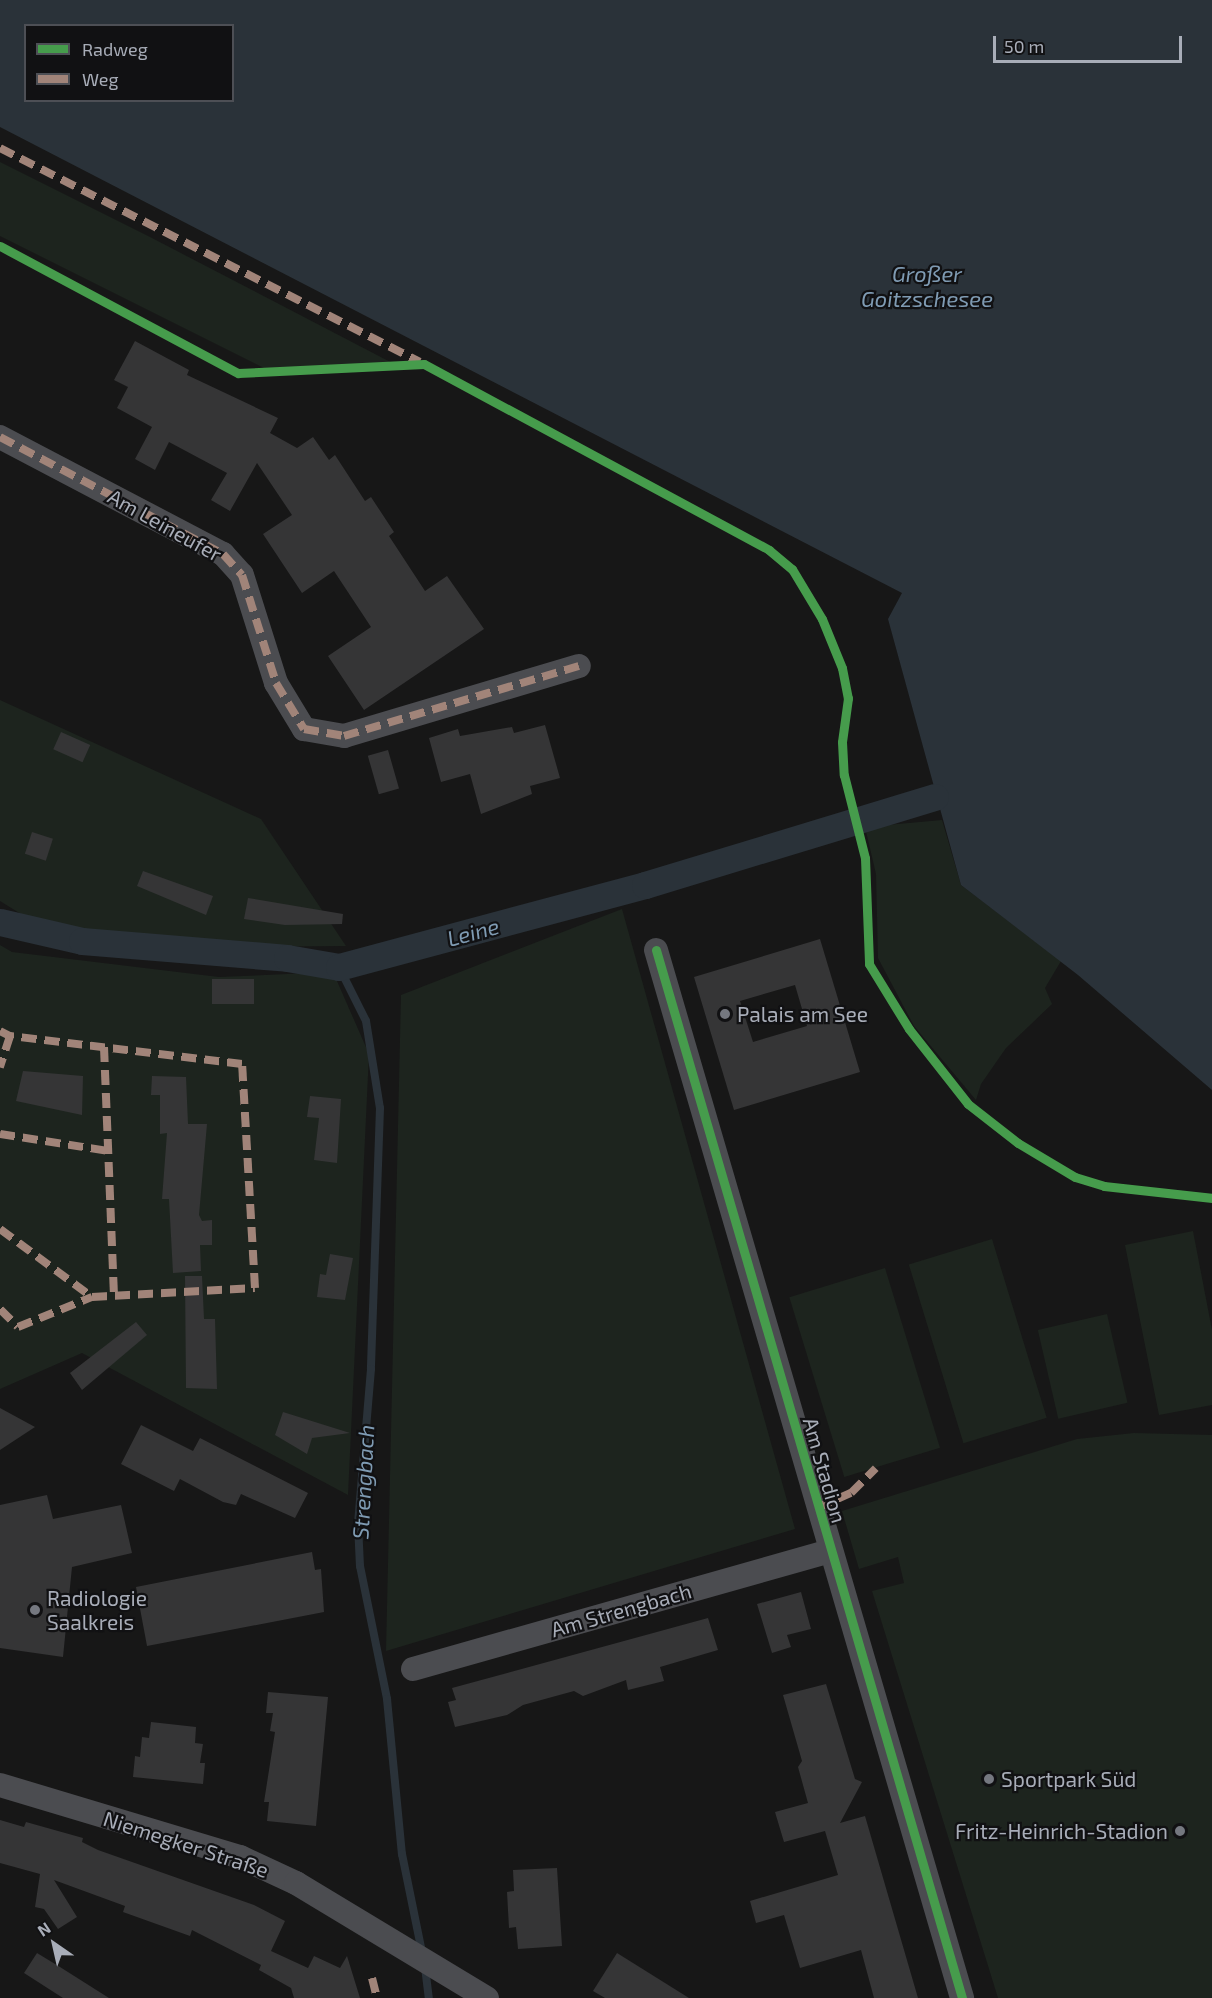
<!DOCTYPE html>
<html>
<head>
<meta charset="utf-8">
<style>
  body { margin:0 }
  #map { position:relative; width:1212px; height:1998px; overflow:hidden; background:#171717; font-family:"Exo 2",sans-serif }
  div>[style] { position:absolute }
  .green>* { inset:0; background:#1d241e; transform-origin:0 0 }
  .water>* { inset:0; background:#2a3239 }
  .stream>* { height:8px; margin:-4px; padding:0 4px; transform-origin:4px; border-radius:4px; background:#2a3239 }
  .canal>* { height:27px; margin:-13.5px; padding:0 13.5px; transform-origin:13.5px; border-radius:13.5px; background:#2a3239 }
  .building>* { inset:0; background:#353536; transform-origin:0 0 }
  .street>* { height:24px; margin:-12px; padding:0 12px; transform-origin:12px; border-radius:12px; background:#4b4c50 }
  .quiet>* { height:8px; margin-top:-4px; transform-origin:0; background:repeating-linear-gradient(90deg,#a18479 0 15px,transparent 0 23px) }
  .cycleway>* { height:9px; margin:-4.5px; padding:0 4.5px; transform-origin:4.5px; border-radius:4.5px; background:#469c4c }
  .dots>* { width:16px; height:16px; translate:-50% -50%; box-sizing:border-box; border:3px solid #111113; border-radius:50% }
  span { translate:-50% -50%; white-space:nowrap; text-align:center; line-height:1.15; -webkit-text-stroke:4.5px #111113; paint-order:stroke }
  .street-label { font-size:21px; color:#a8adb8 }
  .poi-label { font-size:21px; color:#a8adb8 }
  .left { translate:0 -50%; text-align:left }
  .right { translate:-100% -50%; text-align:right }
  .water-label { font-size:22px; color:#7f9bb3; font-style:italic }
  .legend { position:absolute; left:24px; top:24px; width:210px; height:78px; box-sizing:border-box; background:#111113; border:2px solid #4d4f55; margin:0; padding:8px 10px; list-style:none; font-size:18px; color:#a8adb8 }
  .legend li { display:flex; align-items:center; gap:12px; height:30px }
  .legend b { width:30px; border:2px solid #4d4f55 }
  .north { position:absolute; left:24px; top:1914px; width:60px; height:60px; -webkit-text-stroke:4px #111113; paint-order:stroke; rotate:326deg; font-size:16px; font-weight:700; line-height:24px; text-align:center; color:#a8adb8 }
  .north::after { content:''; display:block; margin:auto; width:21px; height:27px; background:#a8adb8; clip-path:polygon(50% 0,100% 100%,50% 72%,0 100%) }
  .scale { position:absolute; left:993px; top:36px; width:189px; height:27px; box-sizing:border-box; border:3px solid #a8adb8; border-top:0; padding-left:8px; font-size:18px; line-height:21px; white-space:nowrap; color:#a8adb8; -webkit-text-stroke:4px #111113; paint-order:stroke }
</style>
</head>
<body>
<div id="map">
  <div class="green">
    <div style="clip-path:polygon(0 162px,152px 238px,398px 366px,270px 371px,0 236px)"></div>
    <div style="clip-path:polygon(0 700px,261px 819px,346px 946px,228px 947px,42px 927px,0 901px)"></div>
    <div style="clip-path:polygon(942px 820px,961px 885px,1061px 961px,1045px 988px,1052px 1004px,1006px 1048px,981px 1084px,976px 1100px,914px 1026px,878px 958px,876px 874px,865px 827px)"></div>
    <div style="clip-path:polygon(622px 909px,795px 1529px,386px 1651px,401px 995px)"></div>
    <div style="clip-path:polygon(0 945px,12px 952px,219px 977px,333px 972px,369px 1054px,348px 1495px,82px 1353px,0 1389px)"></div>
    <div style="clip-path:polygon(1193px 1231px,1212px 1330px,1212px 1405px,1159px 1415px,1125px 1245px)"></div>
    <div style="left:992px;top:1239px;width:187px;height:87px;rotate:73deg"></div>
    <div style="left:885px;top:1268px;width:188px;height:100px;rotate:73deg"></div>
    <div style="left:1107px;top:1314px;width:91px;height:71px;rotate:77deg"></div>
    <div style="clip-path:polygon(1134px 1433px,1212px 1435px,1212px 1998px,998px 1998px,872px 1591px,904px 1583px,898px 1557px,859px 1569px,842px 1511px,1077px 1439px)"></div>
  </div>
  <div class="water">
    <div style="clip-path:polygon(evenodd,0 0,1212px 0,1212px 1090px,1078px 975px,961px 885px,888px 619px,902px 593px,0 127px,0 0,26px 26px,232px 26px,232px 100px,26px 100px,26px 26px)"></div>
  </div>
  <div class="stream">
    <div style="left:339px;top:967px;width:60px;rotate:63.4deg"></div>
    <div style="left:366px;top:1021px;width:88px;rotate:80.9deg"></div>
    <div style="left:380px;top:1108px;width:261px;rotate:92deg"></div>
    <div style="left:371px;top:1369px;width:156px;rotate:94.8deg"></div>
    <div style="left:358px;top:1524px;width:42px;rotate:87.3deg"></div>
    <div style="left:360px;top:1566px;width:136px;rotate:78.5deg"></div>
    <div style="left:387px;top:1699px;width:156px;rotate:84.5deg"></div>
    <div style="left:402px;top:1854px;width:100px;rotate:78.5deg"></div>
    <div style="left:425px;top:1967px;width:31px;rotate:83deg"></div>
  </div>
  <div class="canal">
    <div style="left:0;top:922px;width:84px;rotate:13deg"></div>
    <div style="left:82px;top:941px;width:206px;rotate:4.7deg"></div>
    <div style="left:287px;top:958px;width:53px;rotate:9.8deg"></div>
    <div style="left:339px;top:967px;width:317px;rotate:-15deg"></div>
    <div style="left:645px;top:885px;width:303px;rotate:-16.9deg"></div>
  </div>
  <div class="building">
    <div style="clip-path:polygon(135px 341px,189px 370px,187px 375px,278px 418px,270px 433px,297px 448px,313px 437px,329px 460px,335px 455px,365px 501px,371px 497px,394px 532px,389px 536px,425px 591px,447px 576px,484px 629px,364px 710px,328px 656px,371px 627px,334px 571px,302px 593px,263px 534px,292px 515px,257px 463px,230px 511px,211px 500px,227px 473px,169px 442px,155px 470px,135px 459px,152px 427px,117px 408px,128px 387px,114px 380px)"></div>
    <div style="clip-path:polygon(545px 725px,560px 778px,530px 786px,532px 794px,481px 814px,470px 774px,441px 782px,429px 738px,458px 729px,460px 736px,512px 727px,514px 733px)"></div>
    <div style="left:61px;top:732px;width:32px;height:19px;rotate:24deg"></div>
    <div style="left:388px;top:750px;width:40px;height:21px;rotate:74deg"></div>
    <div style="left:32px;top:832px;width:22px;height:23px;rotate:18deg"></div>
    <div style="clip-path:polygon(143px 871px,213px 896px,206px 915px,137px 886px)"></div>
    <div style="clip-path:polygon(248px 898px,343px 914px,342px 924px,285px 925px,244px 919px)"></div>
    <div style="clip-path:polygon(evenodd,820px 939px,860px 1072px,734px 1110px,694px 977px,820px 939px,795px 985px,807px 1026px,753px 1042px,740px 1001px,795px 985px)"></div>
    <div style="left:254px;top:979px;width:25px;height:42px;rotate:90deg"></div>
    <div style="clip-path:polygon(23px 1071px,83px 1076px,82px 1115px,16px 1101px)"></div>
    <div style="clip-path:polygon(152px 1076px,186px 1077px,188px 1124px,207px 1124px,199px 1215px,202px 1221px,212px 1220px,212px 1245px,200px 1245px,201px 1271px,173px 1273px,169px 1199px,162px 1199px,167px 1133px,160px 1134px,160px 1095px,151px 1095px)"></div>
    <div style="clip-path:polygon(310px 1096px,341px 1099px,337px 1163px,314px 1160px,319px 1118px,307px 1117px)"></div>
    <div style="clip-path:polygon(330px 1254px,353px 1258px,345px 1300px,317px 1297px,320px 1274px,326px 1275px)"></div>
    <div style="clip-path:polygon(185px 1276px,202px 1276px,204px 1319px,215px 1319px,217px 1389px,186px 1388px)"></div>
    <div style="clip-path:polygon(136px 1322px,147px 1335px,82px 1390px,70px 1373px)"></div>
    <div style="clip-path:polygon(0 1408px,35px 1427px,0 1450px)"></div>
    <div style="clip-path:polygon(283px 1412px,350px 1433px,312px 1438px,307px 1454px,275px 1435px)"></div>
    <div style="clip-path:polygon(141px 1425px,193px 1451px,200px 1438px,308px 1493px,295px 1518px,241px 1494px,236px 1505px,223px 1502px,180px 1479px,174px 1491px,121px 1464px)"></div>
    <div style="clip-path:polygon(47px 1495px,53px 1519px,121px 1505px,132px 1553px,72px 1567px,63px 1657px,0 1648px,0 1505px)"></div>
    <div style="clip-path:polygon(312px 1552px,315px 1570px,321px 1569px,324px 1612px,147px 1646px,136px 1587px)"></div>
    <div style="clip-path:polygon(801px 1592px,811px 1629px,787px 1635px,791px 1647px,772px 1653px,757px 1604px)"></div>
    <div style="clip-path:polygon(708px 1618px,718px 1650px,660px 1667px,664px 1681px,628px 1690px,626px 1680px,583px 1696px,574px 1691px,523px 1705px,507px 1715px,455px 1727px,448px 1702px,456px 1700px,452px 1688px)"></div>
    <div style="clip-path:polygon(826px 1684px,855px 1779px,862px 1782px,840px 1823px,865px 1816px,918px 1998px,874px 1998px,861px 1950px,800px 1968px,784px 1915px,756px 1923px,750px 1901px,838px 1875px,825px 1831px,784px 1842px,775px 1812px,808px 1803px,798px 1767px,802px 1761px,783px 1695px)"></div>
    <div style="clip-path:polygon(268px 1692px,328px 1697px,316px 1826px,267px 1821px,269px 1802px,264px 1802px,275px 1732px,270px 1731px,273px 1713px,266px 1713px)"></div>
    <div style="clip-path:polygon(151px 1722px,196px 1727px,195px 1743px,203px 1744px,200px 1763px,205px 1763px,203px 1784px,133px 1777px,135px 1756px,140px 1757px,142px 1737px,149px 1738px)"></div>
    <div style="clip-path:polygon(0 1820px,24px 1827px,26px 1822px,83px 1838px,82px 1842px,98px 1850px,254px 1905px,285px 1921px,271px 1951px,308px 1968px,314px 1956px,340px 1968px,347px 1956px,360px 1998px,294px 1998px,291px 1988px,259px 1970px,261px 1965px,192px 1930px,190px 1936px,123px 1912px,125px 1906px,54px 1880px,77px 1917px,58px 1929px,44px 1909px,35px 1907px,40px 1874px,0 1863px)"></div>
    <div style="clip-path:polygon(557px 1868px,562px 1946px,518px 1949px,516px 1927px,509px 1928px,507px 1892px,514px 1891px,513px 1870px)"></div>
    <div style="clip-path:polygon(37px 1953px,60px 1967px,109px 1998px,63px 1998px,24px 1973px)"></div>
    <div style="clip-path:polygon(617px 1953px,689px 1998px,605px 1998px,593px 1991px)"></div>
  </div>
  <div class="street">
    <div style="left:0;top:437px;width:252px;rotate:27.7deg"></div>
    <div style="left:223px;top:554px;width:28px;rotate:48deg"></div>
    <div style="left:242px;top:575px;width:113px;rotate:72.5deg"></div>
    <div style="left:276px;top:683px;width:54px;rotate:58.7deg"></div>
    <div style="left:304px;top:729px;width:41px;rotate:9.9deg"></div>
    <div style="left:344px;top:736px;width:245px;rotate:-16.6deg"></div>
    <div style="left:656px;top:950px;width:1092px;rotate:73.72deg"></div>
    <div style="left:413px;top:1669px;width:433px;rotate:-15.8deg"></div>
    <div style="left:0;top:1785px;width:251px;rotate:16.7deg"></div>
    <div style="left:240px;top:1857px;width:62px;rotate:24.9deg"></div>
    <div style="left:296px;top:1883px;width:223px;rotate:31.1deg"></div>
  </div>
  <div class="quiet">
    <div style="left:0;top:148px;width:471px;rotate:27deg"></div>
    <div style="left:0;top:437px;width:252px;rotate:27.7deg"></div>
    <div style="left:223px;top:554px;width:28px;rotate:48deg"></div>
    <div style="left:242px;top:575px;width:113px;rotate:72.5deg"></div>
    <div style="left:276px;top:683px;width:54px;rotate:58.7deg"></div>
    <div style="left:304px;top:729px;width:41px;rotate:9.9deg"></div>
    <div style="left:344px;top:736px;width:245px;rotate:-16.6deg"></div>
    <div style="left:0;top:1031px;width:11px;rotate:27deg"></div>
    <div style="left:10px;top:1036px;width:33px;rotate:108deg"></div>
    <div style="left:104px;top:1047px;width:249px;rotate:87.7deg"></div>
    <div style="left:0;top:1134px;width:109px;rotate:8.9deg"></div>
    <div style="left:0;top:1229px;width:114px;rotate:36.5deg"></div>
    <div style="left:0;top:1309px;width:25px;rotate:45deg"></div>
    <div style="left:18px;top:1327px;width:80px;rotate:-22.1deg"></div>
    <div style="left:92px;top:1297px;width:163px;rotate:-3.2deg"></div>
    <div style="left:255px;top:1288px;width:224px;rotate:-93.3deg"></div>
    <div style="left:242px;top:1064px;width:234px;rotate:-173.1deg"></div>
    <div style="left:817px;top:1508px;width:37px;rotate:-24deg"></div>
    <div style="left:851px;top:1493px;width:35px;rotate:-45deg"></div>
    <div style="left:372px;top:1978px;width:21px;rotate:76deg"></div>
  </div>
  <div class="cycleway">
    <div style="left:0;top:246px;width:270px;rotate:28.1deg"></div>
    <div style="left:238px;top:373px;width:186px;rotate:-2.8deg"></div>
    <div style="left:424px;top:364px;width:392px;rotate:28.3deg"></div>
    <div style="left:769px;top:550px;width:30px;rotate:40deg"></div>
    <div style="left:792px;top:569px;width:58px;rotate:59deg"></div>
    <div style="left:822px;top:619px;width:53px;rotate:67.8deg"></div>
    <div style="left:842px;top:668px;width:31px;rotate:79deg"></div>
    <div style="left:848px;top:698px;width:44px;rotate:97.8deg"></div>
    <div style="left:842px;top:742px;width:33px;rotate:87deg"></div>
    <div style="left:844px;top:775px;width:86px;rotate:75.8deg"></div>
    <div style="left:865px;top:858px;width:106px;rotate:87.8deg"></div>
    <div style="left:869px;top:964px;width:76px;rotate:58.4deg"></div>
    <div style="left:909px;top:1029px;width:95px;rotate:51.8deg"></div>
    <div style="left:968px;top:1104px;width:63px;rotate:38deg"></div>
    <div style="left:1018px;top:1143px;width:66px;rotate:30.8deg"></div>
    <div style="left:1075px;top:1177px;width:30px;rotate:17deg"></div>
    <div style="left:1104px;top:1186px;width:109px;rotate:6.3deg"></div>
    <div style="left:656px;top:950px;width:1092px;rotate:73.72deg"></div>
  </div>
  <div class="dots">
    <div style="left:725px;top:1014px;background:#757880"></div>
    <div style="left:35px;top:1610px;background:#757880"></div>
    <div style="left:989px;top:1779px;background:#757880"></div>
    <div style="left:1180px;top:1831px;background:#757880"></div>
  </div>
  <div class="street-label">
    <span style="left:165px;top:525px;rotate:29deg">Am Leineufer</span>
    <span style="left:825px;top:1470px;rotate:74deg">Am Stadion</span>
    <span style="left:621px;top:1610px;rotate:-16deg">Am Strengbach</span>
    <span style="left:186px;top:1844px;rotate:18deg">Niemegker Straße</span>
  </div>
  <div class="poi-label">
    <span class="left" style="left:737px;top:1014px">Palais am See</span>
    <span class="left" style="left:47px;top:1610px">Radiologie<br>Saalkreis</span>
    <span class="left" style="left:1001px;top:1779px">Sportpark Süd</span>
    <span class="right" style="left:1168px;top:1831px">Fritz-Heinrich-Stadion</span>
  </div>
  <div class="water-label">
    <span style="left:927px;top:286px">Großer<br>Goitzschesee</span>
    <span style="left:473px;top:932px;rotate:-15deg">Leine</span>
    <span style="left:363px;top:1482px;rotate:-87deg">Strengbach</span>
  </div>
  <ul class="legend">
  <li><b style="height:8px;background:#469c4c"></b>Radweg</li>
  <li><b style="height:8px;background:#a18479"></b>Weg</li>
  </ul>
  <div class="north">N</div>
  <div class="scale">50 m</div>
</div>
</body>
</html>
